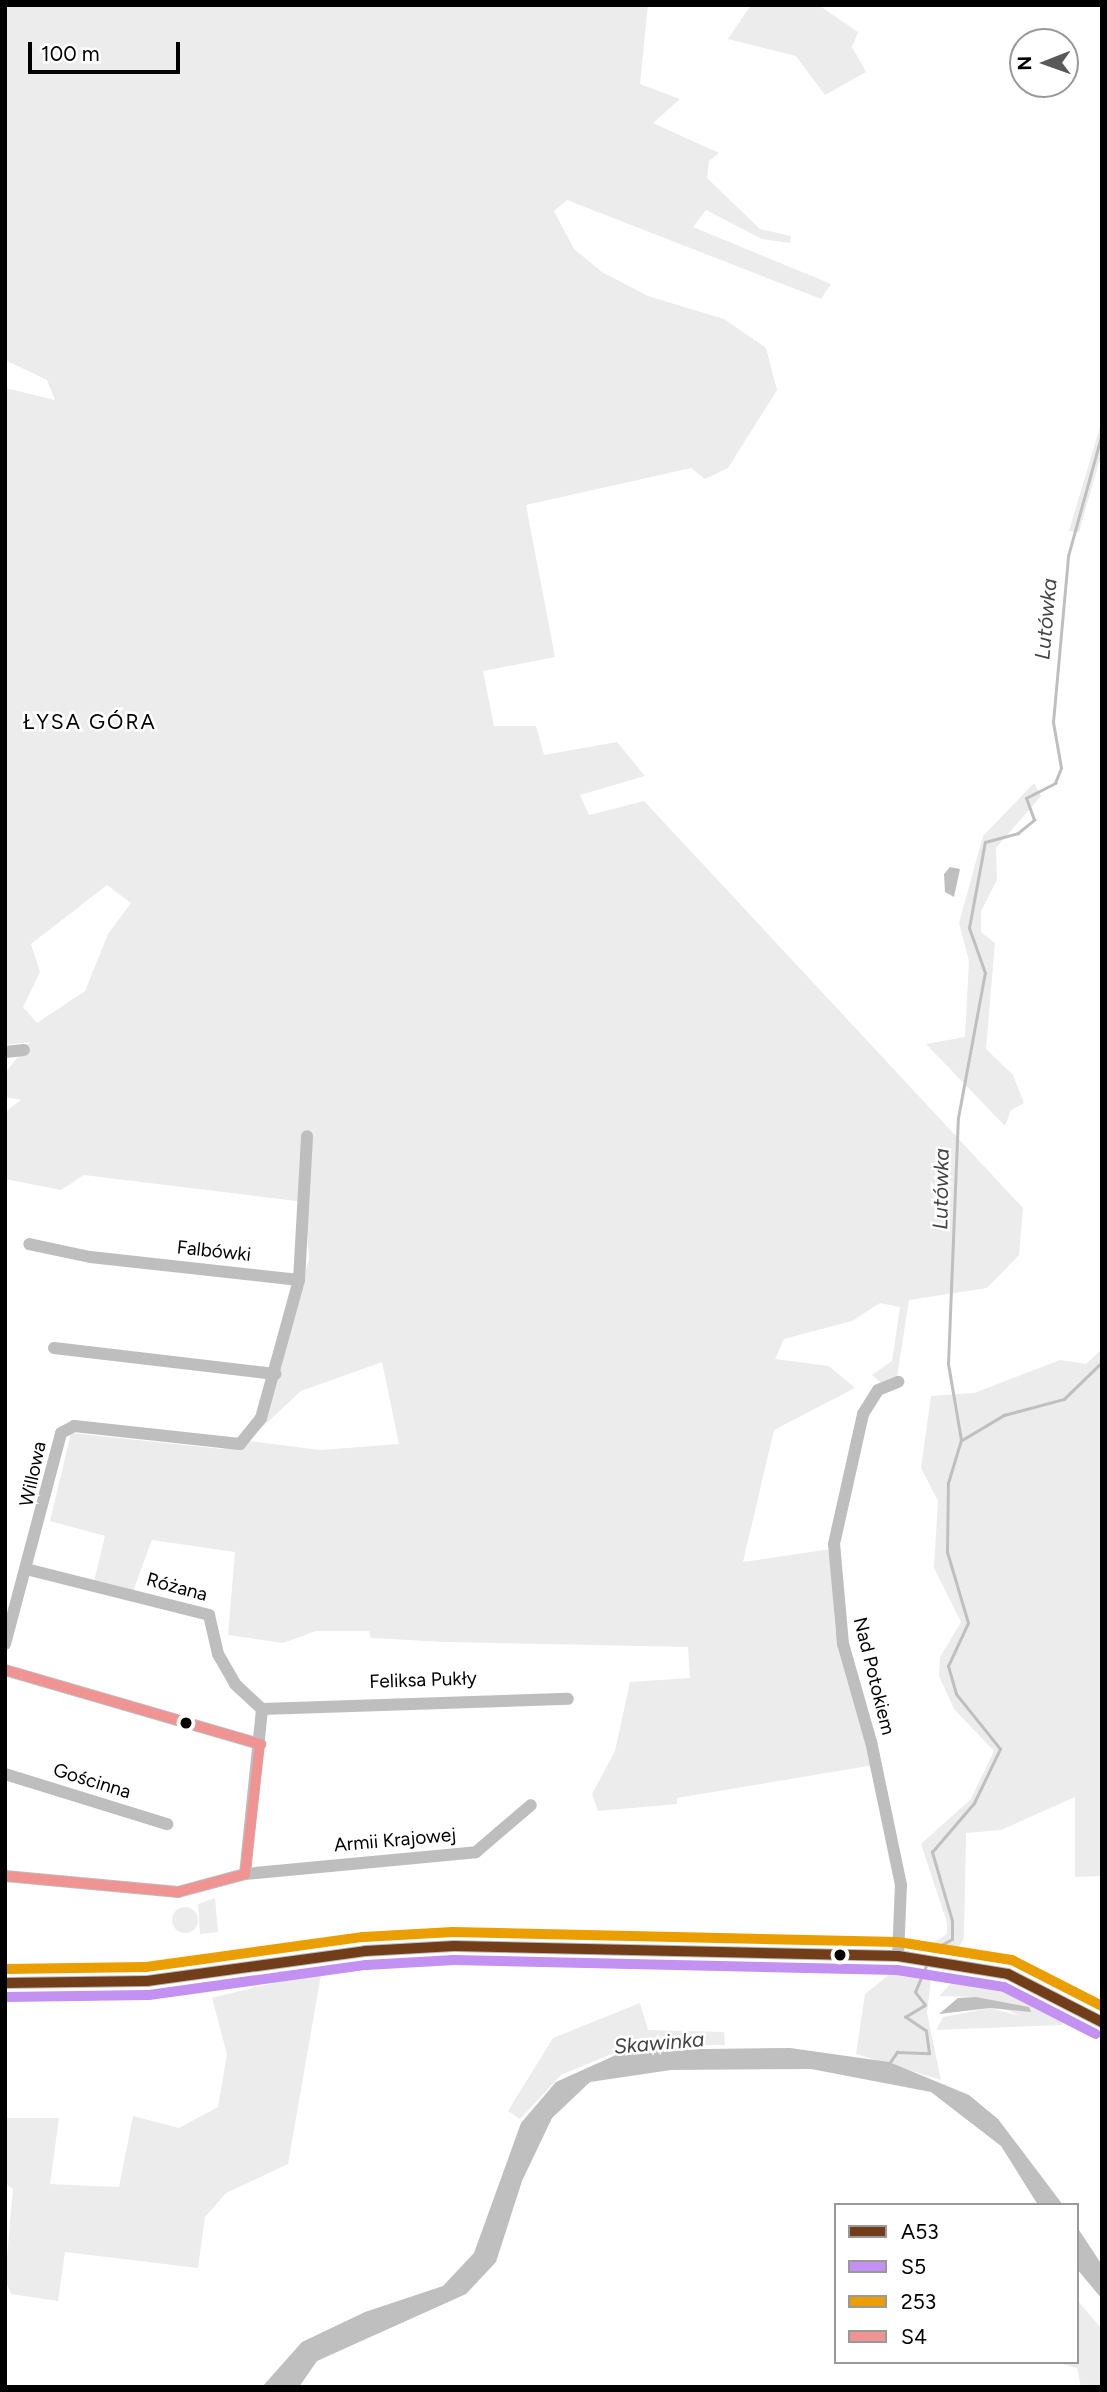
<!DOCTYPE html>
<html>
<head>
<meta charset="utf-8">
<style>
  body { margin:0 }
  #map { position:relative; width:1107px; height:2392px; overflow:hidden; background:#fff; font-family:Figtree,sans-serif }
  div>[style] { position:absolute }
  .green>* { inset:0; background:#ececec }
  .round { border-radius:50% }
  .water>* { inset:0; background:#bfbfbf }
  .stream>* { height:2.5px; margin:-1.25px; padding:0 1.25px; transform-origin:1.25px; border-radius:1.25px; background:#bfbfbf }
  .minor>* { height:12px; margin:-6px; padding:0 6px; transform-origin:6px; border-radius:6px; background:#bebebe }
  .bus-1>* { height:10px; margin:-5px; padding:0 5px; transform-origin:5px; border-radius:5px; background:#713e19 }
  .bus-2>* { height:10px; margin:-5px; padding:0 5px; transform-origin:5px; border-radius:5px; background:#c291f1 }
  .bus-3>* { height:10px; margin:-5px; padding:0 5px; transform-origin:5px; border-radius:5px; background:#eb9e00 }
  .bus-4>* { height:10px; margin:-5px; padding:0 5px; transform-origin:5px; border-radius:5px; background:#ef9493 }
  .dots>* { width:19px; height:19px; translate:-50% -50%; box-sizing:border-box; border:4px solid #fff; border-radius:50% }
  span { translate:-50% -50%; white-space:nowrap; text-align:center; line-height:1.15; -webkit-text-stroke:5px #fff; paint-order:stroke }
  .street-label { font-size:19px; color:#000 }
  .water-label { font-size:21px; color:#444; font-style:italic }
  .neighbourhood-label { font-size:21px; color:#000; letter-spacing:2px }
  .frame { position:absolute; inset:0; border:7px solid #000; pointer-events:none }
  .legend { position:absolute; left:834px; top:2203px; width:245px; height:161px; box-sizing:border-box; background:#fff; border:2px solid #999; margin:0; padding:9px 12px; list-style:none; font-size:21px; color:#000 }
  .legend li { display:flex; align-items:center; gap:14px; height:35px }
  .legend b { width:35px; border:2px solid #999 }
  .north { position:absolute; left:1009px; top:28px; width:70px; height:70px; box-sizing:border-box; background:#fff; border:2px solid #999; border-radius:50%; rotate:269deg; font-size:19px; font-weight:700; line-height:28px; text-align:center; color:#000 }
  .north::after { content:''; display:block; margin:auto; width:24px; height:32px; background:#595959; clip-path:polygon(50% 0,100% 100%,50% 72%,0 100%) }
  .scale { position:absolute; left:28px; top:42px; width:152px; height:32px; box-sizing:border-box; border:4px solid #000; border-top:0; padding-left:9px; font-size:21px; line-height:24px; white-space:nowrap; color:#000; -webkit-text-stroke:5px #fff; paint-order:stroke }
</style>
</head>
<body>
<div id="map">
  <div class="green">
    <div style="clip-path:polygon(evenodd,5px 5px,648px 5px,640px 84px,680px 99px,653px 123px,719px 153px,709px 161px,707px 178px,760px 229px,791px 236px,790px 243px,762px 239px,706px 210px,693px 227px,831px 284px,821px 299px,567px 200px,554px 211px,574px 249px,602px 272px,648px 296px,724px 319px,766px 348px,777px 390px,728px 468px,705px 479px,691px 468px,526px 505px,555px 657px,483px 671px,494px 726px,536px 726px,544px 755px,617px 742px,645px 776px,580px 795px,589px 815px,644px 801px,1023px 1208px,1019px 1255px,987px 1288px,909px 1300px,897px 1377px,884px 1385px,872px 1375px,892px 1361px,900px 1307px,880px 1303px,852px 1321px,784px 1339px,775px 1359px,829px 1366px,855px 1388px,774px 1430px,743px 1562px,831px 1549px,835px 1630px,874px 1765px,677px 1798px,677px 1804px,598px 1811px,592px 1794px,615px 1751px,630px 1682px,690px 1678px,688px 1647px,446px 1642px,371px 1638px,369px 1631px,316px 1631px,283px 1643px,228px 1635px,235px 1552px,152px 1540px,133px 1591px,94px 1581px,105px 1536px,50px 1521px,71px 1433px,222px 1449px,247px 1441px,321px 1450px,399px 1444px,382px 1362px,301px 1391px,259px 1430px,309px 1259px,305px 1202px,84px 1175px,61px 1190px,5px 1179px,5px 1112px,21px 1100px,5px 1097px,5px 1073px,30px 1042px,5px 1045px,5px 388px,55px 400px,47px 380px,5px 360px,5px 5px,107px 885px,131px 903px,108px 934px,85px 991px,37px 1023px,23px 1007px,40px 972px,31px 944px,107px 885px)"></div>
    <div style="clip-path:polygon(751px 5px,820px 6px,858px 32px,852px 47px,866px 72px,825px 95px,796px 56px,728px 39px)"></div>
    <div style="clip-path:polygon(1102px 420px,1102px 452px,1079px 532px,1069px 531px)"></div>
    <div style="clip-path:polygon(1034px 783px,1041px 796px,996px 848px,997px 880px,981px 911px,981px 932px,995px 943px,986px 1049px,1013px 1075px,1024px 1103px,1011px 1110px,1005px 1126px,926px 1044px,965px 1037px,969px 961px,959px 923px,983px 836px)"></div>
    <div style="clip-path:polygon(1102px 1349px,1102px 1876px,1075px 1877px,1075px 1797px,1001px 1830px,966px 1833px,964px 1938px,955px 1954px,925px 1948px,947px 1934px,947px 1923px,921px 1844px,971px 1799px,994px 1751px,954px 1709px,939px 1676px,940px 1657px,961px 1622px,934px 1568px,938px 1501px,921px 1468px,931px 1396px,974px 1393px,1060px 1360px,1086px 1364px)"></div>
    <div style="clip-path:polygon(215px 1898px,218px 1932px,200px 1934px,198px 1904px)"></div>
    <div class="round" style="left:172px;top:1907px;width:26px;height:26px"></div>
    <div style="clip-path:polygon(901px 1965px,932px 1970px,927px 2013px,941px 2080px,856px 2054px,865px 1994px)"></div>
    <div style="clip-path:polygon(322px 1969px,288px 2164px,226px 2193px,205px 2217px,198px 2268px,65px 2252px,58px 2301px,11px 2294px,5px 2279px,13px 2189px,5px 2183px,5px 2118px,59px 2118px,50px 2184px,119px 2187px,133px 2116px,179px 2128px,218px 2107px,227px 2054px,212px 1998px,286px 1980px,278px 1971px)"></div>
    <div style="clip-path:polygon(958px 1976px,1013px 1990px,1064px 2015px,1062px 2025px,936px 2030px,943px 2017px,990px 2008px,1021px 2016px,976px 1997px,939px 1996px)"></div>
    <div style="clip-path:polygon(640px 2003px,648px 2030px,724px 2032px,725px 2045px,633px 2045px,561px 2075px,520px 2119px,508px 2111px,553px 2038px)"></div>
    <div style="clip-path:polygon(1077px 2300px,1102px 2329px,1102px 2387px,1081px 2387px,1077px 2368px,1057px 2362px,1077px 2362px)"></div>
  </div>
  <div class="water">
    <div style="clip-path:polygon(950px 867px,960px 869px,954px 897px,945px 892px,944px 874px)"></div>
    <div style="clip-path:polygon(976px 1997px,1029px 2007px,1031px 2012px,990px 2008px,939px 2014px,958px 1998px)"></div>
    <div style="clip-path:polygon(790px 2048px,889px 2062px,969px 2095px,998px 2119px,1063px 2205px,1038px 2205px,1001px 2146px,931px 2092px,811px 2069px,671px 2070px,590px 2082px,552px 2118px,522px 2181px,496px 2262px,466px 2294px,317px 2361px,299px 2387px,262px 2387px,302px 2342px,365px 2312px,443px 2286px,474px 2253px,521px 2123px,556px 2082px,627px 2050px)"></div>
    <div style="clip-path:polygon(1077px 2227px,1102px 2265px,1102px 2299px,1077px 2269px)"></div>
  </div>
  <div class="stream">
    <div style="left:962px;top:1440px;width:49px;rotate:-30.8deg"></div>
    <div style="left:1004px;top:1415px;width:62px;rotate:-14.9deg"></div>
    <div style="left:1064px;top:1399px;width:53px;rotate:-44.2deg"></div>
    <div style="left:936px;top:1948px;width:18px;rotate:-29deg"></div>
    <div style="left:952px;top:1939px;width:18px;rotate:-90deg"></div>
    <div style="left:952px;top:1921px;width:72px;rotate:-106.2deg"></div>
    <div style="left:932px;top:1852px;width:65px;rotate:-49.4deg"></div>
    <div style="left:974px;top:1803px;width:60px;rotate:-64.3deg"></div>
    <div style="left:1000px;top:1749px;width:70px;rotate:-128.7deg"></div>
    <div style="left:956px;top:1694px;width:29px;rotate:-106deg"></div>
    <div style="left:948px;top:1666px;width:47px;rotate:-65.1deg"></div>
    <div style="left:968px;top:1623px;width:74px;rotate:-106.5deg"></div>
    <div style="left:947px;top:1552px;width:69px;rotate:-89.2deg"></div>
    <div style="left:948px;top:1483px;width:45px;rotate:-73.2deg"></div>
    <div style="left:961px;top:1440px;width:77px;rotate:-99.7deg"></div>
    <div style="left:948px;top:1364px;width:246px;rotate:-87.7deg"></div>
    <div style="left:958px;top:1118px;width:147px;rotate:-79.5deg"></div>
    <div style="left:985px;top:973px;width:48px;rotate:-109.6deg"></div>
    <div style="left:969px;top:928px;width:87px;rotate:-79.5deg"></div>
    <div style="left:985px;top:842px;width:34px;rotate:-15deg"></div>
    <div style="left:1018px;top:833px;width:21px;rotate:-39deg"></div>
    <div style="left:1034px;top:820px;width:23px;rotate:-110deg"></div>
    <div style="left:1026px;top:798px;width:33px;rotate:-27deg"></div>
    <div style="left:1055px;top:783px;width:16px;rotate:-68deg"></div>
    <div style="left:1061px;top:768px;width:47px;rotate:-99.9deg"></div>
    <div style="left:1053px;top:722px;width:167px;rotate:-84.8deg"></div>
    <div style="left:1068px;top:556px;width:128px;rotate:-74.5deg"></div>
    <div style="left:888px;top:2065px;width:16px;rotate:-55deg"></div>
    <div style="left:897px;top:2052px;width:32px;rotate:2deg"></div>
    <div style="left:929px;top:2053px;width:22px;rotate:-98deg"></div>
    <div style="left:926px;top:2031px;width:25px;rotate:-146deg"></div>
    <div style="left:905px;top:2017px;width:23px;rotate:-31deg"></div>
    <div style="left:925px;top:2005px;width:16px;rotate:-128deg"></div>
    <div style="left:915px;top:1992px;width:28px;rotate:-67deg"></div>
  </div>
  <div class="minor">
    <div style="left:5px;top:1052px;width:19px;rotate:-6deg"></div>
    <div style="left:299px;top:1280px;width:144px;rotate:-86.8deg"></div>
    <div style="left:54px;top:1348px;width:223px;rotate:6.7deg"></div>
    <div style="left:26px;top:1569px;width:189px;rotate:14.1deg"></div>
    <div style="left:209px;top:1615px;width:40px;rotate:77deg"></div>
    <div style="left:218px;top:1654px;width:34px;rotate:60deg"></div>
    <div style="left:235px;top:1684px;width:37px;rotate:43deg"></div>
    <div style="left:262px;top:1709px;width:306px;rotate:-1.9deg"></div>
    <div style="left:5px;top:1644px;width:218px;rotate:-75.1deg"></div>
    <div style="left:61px;top:1433px;width:15px;rotate:-28deg"></div>
    <div style="left:74px;top:1426px;width:167px;rotate:6.2deg"></div>
    <div style="left:240px;top:1444px;width:33px;rotate:-51deg"></div>
    <div style="left:261px;top:1418px;width:143px;rotate:-74.6deg"></div>
    <div style="left:299px;top:1280px;width:210px;rotate:-173.7deg"></div>
    <div style="left:90px;top:1257px;width:62px;rotate:-168deg"></div>
    <div style="left:5px;top:1670px;width:266px;rotate:16.2deg"></div>
    <div style="left:5px;top:1774px;width:170px;rotate:17.2deg"></div>
    <div style="left:245px;top:1874px;width:166px;rotate:-84.1deg"></div>
    <div style="left:5px;top:1876px;width:174px;rotate:5.3deg"></div>
    <div style="left:178px;top:1892px;width:69px;rotate:-15deg"></div>
    <div style="left:245px;top:1874px;width:232px;rotate:-5.4deg"></div>
    <div style="left:476px;top:1852px;width:72px;rotate:-40.5deg"></div>
    <div style="left:898px;top:1956px;width:71px;rotate:-87.6deg"></div>
    <div style="left:901px;top:1885px;width:146px;rotate:-101.8deg"></div>
    <div style="left:871px;top:1742px;width:102px;rotate:-105.9deg"></div>
    <div style="left:843px;top:1644px;width:100px;rotate:-95.1deg"></div>
    <div style="left:834px;top:1544px;width:133px;rotate:-77.4deg"></div>
    <div style="left:863px;top:1414px;width:28px;rotate:-58deg"></div>
    <div style="left:878px;top:1390px;width:22px;rotate:-22deg"></div>
    <div style="left:5px;top:1983px;width:142px;rotate:-0.8deg"></div>
    <div style="left:147px;top:1981px;width:220px;rotate:-7.8deg"></div>
    <div style="left:365px;top:1951px;width:89px;rotate:-3.2deg"></div>
    <div style="left:454px;top:1946px;width:444px;rotate:1.3deg"></div>
    <div style="left:898px;top:1956px;width:111px;rotate:9.3deg"></div>
    <div style="left:1008px;top:1974px;width:106px;rotate:27.1deg"></div>
  </div>
  <div class="bus-1">
    <div style="left:5px;top:1983px;width:142px;rotate:-0.8deg"></div>
    <div style="left:147px;top:1981px;width:220px;rotate:-7.8deg"></div>
    <div style="left:365px;top:1951px;width:89px;rotate:-3.2deg"></div>
    <div style="left:454px;top:1946px;width:444px;rotate:1.3deg"></div>
    <div style="left:898px;top:1956px;width:111px;rotate:9.3deg"></div>
    <div style="left:1008px;top:1974px;width:106px;rotate:27.1deg"></div>
  </div>
  <div class="bus-2">
    <div style="left:5px;top:1997px;width:144px;rotate:-0.8deg"></div>
    <div style="left:149px;top:1995px;width:219px;rotate:-7.9deg"></div>
    <div style="left:366px;top:1965px;width:88px;rotate:-3.3deg"></div>
    <div style="left:454px;top:1960px;width:443px;rotate:1.3deg"></div>
    <div style="left:897px;top:1970px;width:108px;rotate:9deg"></div>
    <div style="left:1004px;top:1987px;width:103px;rotate:27.1deg"></div>
  </div>
  <div class="bus-3">
    <div style="left:5px;top:1969px;width:141px;rotate:-0.8deg"></div>
    <div style="left:146px;top:1967px;width:219px;rotate:-7.9deg"></div>
    <div style="left:363px;top:1937px;width:90px;rotate:-3.2deg"></div>
    <div style="left:453px;top:1932px;width:445px;rotate:1.3deg"></div>
    <div style="left:898px;top:1942px;width:115px;rotate:9deg"></div>
    <div style="left:1012px;top:1960px;width:101px;rotate:27.1deg"></div>
  </div>
  <div class="bus-4">
    <div style="left:5px;top:1670px;width:266px;rotate:16.2deg"></div>
    <div style="left:260px;top:1744px;width:131px;rotate:96.6deg"></div>
    <div style="left:245px;top:1874px;width:69px;rotate:165deg"></div>
    <div style="left:178px;top:1892px;width:174px;rotate:-174.7deg"></div>
  </div>
  <div class="dots">
    <div style="left:186px;top:1723px;background:#000"></div>
    <div style="left:840px;top:1955px;background:#000"></div>
  </div>
  <div class="street-label">
    <span style="left:214px;top:1251px;rotate:6deg">Falbówki</span>
    <span style="left:33px;top:1474px;rotate:-78deg">Willowa</span>
    <span style="left:177px;top:1587px;rotate:15deg">Różana</span>
    <span style="left:874px;top:1676px;rotate:76deg">Nad Potokiem</span>
    <span style="left:423px;top:1680px;rotate:-2deg">Feliksa Pukły</span>
    <span style="left:92px;top:1781px;rotate:17deg">Gościnna</span>
    <span style="left:395px;top:1840px;rotate:-5deg">Armii Krajowej</span>
  </div>
  <div class="water-label">
    <span style="left:1046px;top:619px;rotate:-85deg">Lutówka</span>
    <span style="left:941px;top:1189px;rotate:-89deg">Lutówka</span>
    <span style="left:659px;top:2043px;rotate:-5deg">Skawinka</span>
  </div>
  <div class="neighbourhood-label">
    <span style="left:90px;top:722px">ŁYSA GÓRA</span>
  </div>
  <div class="frame"></div>
  <ul class="legend">
  <li><b style="height:9px;background:#713e19"></b>A53</li>
  <li><b style="height:9px;background:#c291f1"></b>S5</li>
  <li><b style="height:9px;background:#eb9e00"></b>253</li>
  <li><b style="height:9px;background:#ef9493"></b>S4</li>
  </ul>
  <div class="north">N</div>
  <div class="scale">100 m</div>
</div>
</body>
</html>
